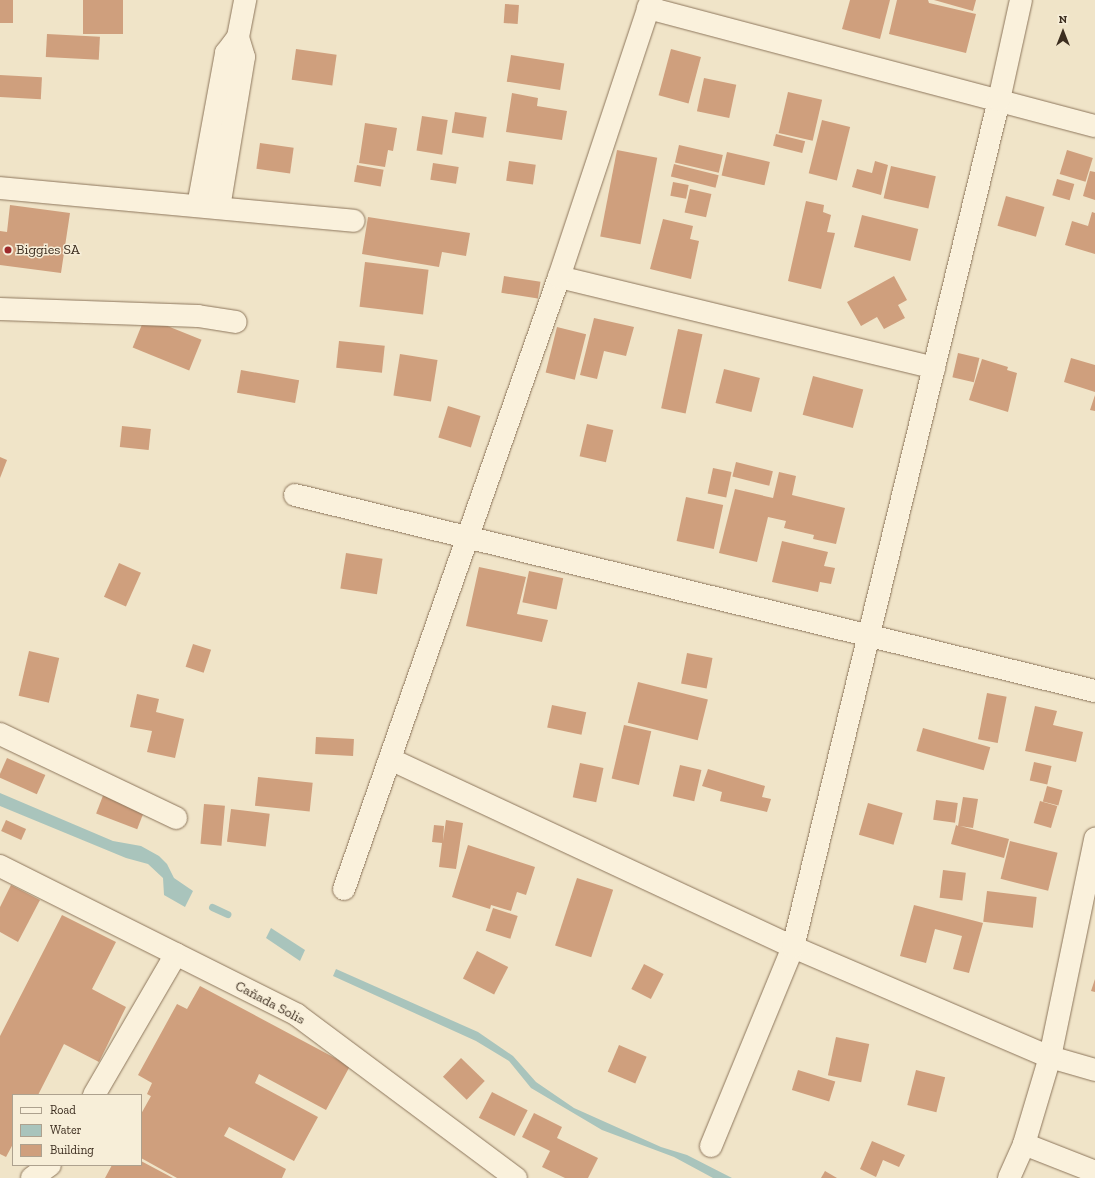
<!DOCTYPE html>
<html>
<head>
<meta charset="utf-8">
<style>
  body { margin:0 }
  #map { position:relative; width:1095px; height:1178px; overflow:hidden; background:#f0e4c8; font-family:"Zilla Slab",serif }
  div>[style] { position:absolute }
  .water>* { inset:0; background:#a9c4bc }
  .stream>* { height:7px; margin:-3.5px; padding:0 3.5px; transform-origin:3.5px; border-radius:3.5px; background:#a9c4bc }
  .building>* { inset:0; background:#cf9f7d; transform-origin:0 0 }
  .roads { filter:drop-shadow(0 0 1px #8d765c) drop-shadow(0 0 1px #8d765c) }
  .minor>* { height:22px; margin:-11px; padding:0 11px; transform-origin:11px; border-radius:11px; background:#faf1dc }
  .dots>* { width:11px; height:11px; translate:-50% -50%; box-sizing:border-box; border:2px solid #f7eed8; border-radius:50% }
  span { translate:-50% -50%; white-space:nowrap; text-align:center; line-height:1.15; -webkit-text-stroke:3px #f7eed8; paint-order:stroke }
  .poi-label { font-size:14px; color:#3d2e20 }
  .left { translate:0 -50%; text-align:left }
  .street-label { font-size:14px; color:#3d2e20 }
  .legend { position:absolute; left:12px; top:1094px; width:130px; height:72px; box-sizing:border-box; background:#f7eed8; border:1px solid #ada18e; margin:0; padding:5px 7px; list-style:none; font-size:12px; color:#3d2e20 }
  .legend li { display:flex; align-items:center; gap:8px; height:20px }
  .legend b { width:20px; border:1px solid #ada18e }
  .north { position:absolute; left:1043px; top:12px; width:40px; height:40px; -webkit-text-stroke:3px #f7eed8; paint-order:stroke; rotate:0deg; font-size:11px; font-weight:700; line-height:16px; text-align:center; color:#3d2e20 }
  .north::after { content:''; display:block; margin:auto; width:14px; height:18px; background:#3d2e20; clip-path:polygon(50% 0,100% 100%,50% 72%,0 100%) }
</style>
</head>
<body>
<div id="map">
  <div class="water">
    <div style="clip-path:polygon(0 793px,113px 841px,141px 846px,159px 856px,167px 864px,174px 878px,193px 891px,185px 907px,164px 895px,163px 878px,148px 864px,126px 858px,0 806px)"></div>
    <div style="clip-path:polygon(271px 928px,305px 950px,300px 961px,266px 938px)"></div>
    <div style="clip-path:polygon(336px 969px,478px 1032px,513px 1056px,536px 1082px,574px 1108px,661px 1147px,687px 1155px,732px 1178px,713px 1178px,674px 1157px,602px 1130px,531px 1088px,509px 1061px,476px 1041px,333px 976px)"></div>
  </div>
  <div class="stream">
    <div style="left:212px;top:907px;width:17px;rotate:25deg"></div>
  </div>
  <div class="building">
    <div style="left:0;top:0;width:13px;height:23px"></div>
    <div style="left:83px;top:0;width:40px;height:34px"></div>
    <div style="clip-path:polygon(850px 0,890px 0,880px 39px,842px 29px)"></div>
    <div style="clip-path:polygon(897px 0,928px 0,929px 3px,976px 14px,966px 53px,889px 34px)"></div>
    <div style="clip-path:polygon(934px 0,976px 0,973px 11px)"></div>
    <div style="left:505px;top:4px;width:14px;height:19px;rotate:4deg"></div>
    <div style="left:47px;top:34px;width:53px;height:23px;rotate:3deg"></div>
    <div style="left:296px;top:49px;width:41px;height:31px;rotate:8deg"></div>
    <div style="left:671px;top:49px;width:31px;height:48px;rotate:15deg"></div>
    <div style="left:511px;top:55px;width:54px;height:27px;rotate:9deg"></div>
    <div style="left:0;top:75px;width:42px;height:22px;rotate:3deg"></div>
    <div style="left:704px;top:78px;width:33px;height:34px;rotate:12deg"></div>
    <div style="left:788px;top:92px;width:35px;height:42px;rotate:13deg"></div>
    <div style="clip-path:polygon(512px 93px,538px 98px,537px 106px,567px 111px,562px 140px,506px 132px)"></div>
    <div style="left:455px;top:112px;width:32px;height:21px;rotate:9deg"></div>
    <div style="left:422px;top:116px;width:26px;height:35px;rotate:9deg"></div>
    <div style="left:822px;top:120px;width:29px;height:55px;rotate:14deg"></div>
    <div style="clip-path:polygon(365px 123px,397px 128px,393px 151px,388px 150px,385px 167px,359px 163px)"></div>
    <div style="left:776px;top:134px;width:30px;height:12px;rotate:14deg"></div>
    <div style="left:260px;top:143px;width:34px;height:26px;rotate:8deg"></div>
    <div style="left:679px;top:145px;width:45px;height:18px;rotate:13deg"></div>
    <div style="left:617px;top:150px;width:41px;height:88px;rotate:11deg"></div>
    <div style="left:1067px;top:150px;width:27px;height:25px;rotate:17deg"></div>
    <div style="left:727px;top:152px;width:44px;height:24px;rotate:13deg"></div>
    <div style="left:509px;top:161px;width:27px;height:20px;rotate:8deg"></div>
    <div style="clip-path:polygon(875px 161px,888px 165px,881px 195px,852px 187px,857px 169px,872px 173px)"></div>
    <div style="left:433px;top:163px;width:26px;height:17px;rotate:9deg"></div>
    <div style="left:674px;top:164px;width:46px;height:13px;rotate:14deg"></div>
    <div style="left:357px;top:165px;width:27px;height:17px;rotate:10deg"></div>
    <div style="left:891px;top:166px;width:46px;height:33px;rotate:13deg"></div>
    <div style="clip-path:polygon(1090px 171px,1095px 172px,1095px 200px,1083px 196px)"></div>
    <div style="left:1057px;top:179px;width:18px;height:17px;rotate:16deg"></div>
    <div style="left:673px;top:182px;width:16px;height:14px;rotate:11deg"></div>
    <div style="left:690px;top:189px;width:22px;height:24px;rotate:13deg"></div>
    <div style="left:1006px;top:196px;width:40px;height:31px;rotate:16deg"></div>
    <div style="clip-path:polygon(806px 201px,824px 205px,823px 212px,831px 215px,827px 232px,835px 233px,821px 289px,788px 281px)"></div>
    <div style="clip-path:polygon(10px 205px,70px 213px,61px 273px,0 265px,0 231px,7px 232px)"></div>
    <div style="clip-path:polygon(1092px 212px,1095px 213px,1095px 254px,1065px 245px,1072px 221px,1088px 226px)"></div>
    <div style="left:862px;top:215px;width:58px;height:33px;rotate:14deg"></div>
    <div style="clip-path:polygon(368px 217px,470px 233px,466px 256px,442px 252px,439px 267px,362px 254px)"></div>
    <div style="clip-path:polygon(663px 219px,693px 226px,690px 239px,699px 241px,691px 279px,650px 269px)"></div>
    <div style="left:365px;top:262px;width:64px;height:45px;rotate:7deg"></div>
    <div style="left:504px;top:276px;width:37px;height:17px;rotate:9deg"></div>
    <div style="clip-path:polygon(894px 276px,907px 300px,898px 305px,905px 318px,884px 329px,877px 317px,861px 326px,847px 302px)"></div>
    <div style="left:145px;top:317px;width:61px;height:33px;rotate:22deg"></div>
    <div style="clip-path:polygon(594px 318px,634px 327px,626px 356px,604px 351px,597px 379px,580px 375px)"></div>
    <div style="left:557px;top:327px;width:30px;height:47px;rotate:14deg"></div>
    <div style="left:678px;top:329px;width:25px;height:81px;rotate:12deg"></div>
    <div style="left:339px;top:341px;width:46px;height:27px;rotate:6deg"></div>
    <div style="left:958px;top:353px;width:22px;height:25px;rotate:13deg"></div>
    <div style="left:400px;top:354px;width:38px;height:42px;rotate:9deg"></div>
    <div style="clip-path:polygon(1071px 358px,1095px 365px,1095px 392px,1064px 382px)"></div>
    <div style="clip-path:polygon(982px 359px,1008px 367px,1007px 370px,1017px 373px,1008px 412px,969px 400px)"></div>
    <div style="left:724px;top:369px;width:37px;height:35px;rotate:14deg"></div>
    <div style="left:241px;top:370px;width:59px;height:23px;rotate:10deg"></div>
    <div style="left:813px;top:376px;width:52px;height:40px;rotate:15deg"></div>
    <div style="clip-path:polygon(1095px 395px,1095px 411px,1090px 410px)"></div>
    <div style="left:448px;top:406px;width:34px;height:33px;rotate:17deg"></div>
    <div style="left:587px;top:424px;width:27px;height:33px;rotate:13deg"></div>
    <div style="left:122px;top:426px;width:29px;height:21px;rotate:6deg"></div>
    <div style="clip-path:polygon(0 457px,7px 460px,0 478px)"></div>
    <div style="left:736px;top:462px;width:38px;height:15px;rotate:14deg"></div>
    <div style="left:713px;top:468px;width:19px;height:26px;rotate:12deg"></div>
    <div style="clip-path:polygon(779px 472px,796px 476px,792px 495px,845px 508px,836px 544px,813px 539px,814px 535px,784px 528px,786px 521px,768px 517px,757px 562px,719px 553px,735px 489px,773px 498px)"></div>
    <div style="left:686px;top:497px;width:38px;height:45px;rotate:12deg"></div>
    <div style="clip-path:polygon(782px 541px,828px 552px,824px 566px,835px 568px,831px 584px,820px 582px,818px 592px,772px 582px)"></div>
    <div style="left:346px;top:553px;width:37px;height:36px;rotate:9deg"></div>
    <div style="left:119px;top:563px;width:24px;height:37px;rotate:24deg"></div>
    <div style="clip-path:polygon(479px 567px,526px 577px,517px 614px,548px 620px,542px 642px,466px 626px)"></div>
    <div style="left:529px;top:571px;width:35px;height:32px;rotate:12deg"></div>
    <div style="left:193px;top:644px;width:19px;height:24px;rotate:18deg"></div>
    <div style="left:29px;top:651px;width:31px;height:46px;rotate:13deg"></div>
    <div style="left:687px;top:653px;width:26px;height:31px;rotate:11deg"></div>
    <div style="left:638px;top:682px;width:72px;height:42px;rotate:14deg"></div>
    <div style="left:987px;top:693px;width:20px;height:47px;rotate:11deg"></div>
    <div style="clip-path:polygon(137px 694px,159px 699px,156px 712px,184px 719px,175px 758px,147px 752px,152px 731px,130px 727px)"></div>
    <div style="left:552px;top:705px;width:35px;height:23px;rotate:12deg"></div>
    <div style="clip-path:polygon(1035px 706px,1057px 711px,1053px 725px,1083px 732px,1076px 762px,1025px 751px)"></div>
    <div style="left:624px;top:725px;width:28px;height:55px;rotate:13deg"></div>
    <div style="left:923px;top:728px;width:70px;height:24px;rotate:16deg"></div>
    <div style="left:316px;top:737px;width:38px;height:17px;rotate:3deg"></div>
    <div style="left:7px;top:758px;width:42px;height:21px;rotate:24deg"></div>
    <div style="left:1034px;top:762px;width:18px;height:19px;rotate:13deg"></div>
    <div style="left:580px;top:763px;width:24px;height:35px;rotate:12deg"></div>
    <div style="left:680px;top:765px;width:22px;height:32px;rotate:13deg"></div>
    <div style="clip-path:polygon(708px 769px,765px 786px,762px 797px,771px 799px,767px 812px,720px 801px,722px 792px,702px 786px)"></div>
    <div style="left:258px;top:777px;width:55px;height:29px;rotate:6deg"></div>
    <div style="left:1047px;top:786px;width:16px;height:16px;rotate:15deg"></div>
    <div style="left:104px;top:793px;width:44px;height:22px;rotate:21deg"></div>
    <div style="clip-path:polygon(963px 797px,978px 799px,973px 828px,960px 826px,1009px 839px,1004px 858px,951px 844px,956px 825px,958px 826px)"></div>
    <div style="left:936px;top:800px;width:22px;height:20px;rotate:8deg"></div>
    <div style="left:1040px;top:801px;width:18px;height:23px;rotate:16deg"></div>
    <div style="left:868px;top:803px;width:36px;height:33px;rotate:16deg"></div>
    <div style="left:204px;top:804px;width:21px;height:40px;rotate:5deg"></div>
    <div style="left:231px;top:809px;width:39px;height:33px;rotate:7deg"></div>
    <div style="left:6px;top:820px;width:22px;height:12px;rotate:24deg"></div>
    <div style="clip-path:polygon(446px 820px,463px 823px,456px 869px,439px 867px,442px 843px,432px 842px,434px 825px,444px 826px,443px 841px)"></div>
    <div style="left:1010px;top:841px;width:49px;height:39px;rotate:14deg"></div>
    <div style="clip-path:polygon(468px 845px,535px 867px,526px 895px,517px 892px,511px 911px,491px 905px,490px 909px,452px 897px)"></div>
    <div style="left:943px;top:870px;width:23px;height:28px;rotate:7deg"></div>
    <div style="left:577px;top:878px;width:38px;height:71px;rotate:18deg"></div>
    <div style="clip-path:polygon(11px 885px,40px 900px,18px 942px,0 932px,0 907px)"></div>
    <div style="left:987px;top:891px;width:50px;height:31px;rotate:7deg"></div>
    <div style="clip-path:polygon(914px 905px,983px 923px,969px 973px,953px 969px,962px 936px,935px 929px,926px 963px,900px 956px)"></div>
    <div style="left:493px;top:908px;width:26px;height:24px;rotate:18deg"></div>
    <div style="clip-path:polygon(62px 915px,116px 942px,92px 989px,126px 1007px,99px 1062px,64px 1044px,38px 1095px,13px 1095px,13px 1144px,6px 1157px,0 1154px,0 1036px)"></div>
    <div style="left:477px;top:951px;width:35px;height:31px;rotate:27deg"></div>
    <div style="left:644px;top:964px;width:22px;height:28px;rotate:27deg"></div>
    <div style="clip-path:polygon(1095px 979px,1095px 992px,1091px 991px)"></div>
    <div style="clip-path:polygon(200px 986px,350px 1066px,326px 1110px,259px 1074px,255px 1083px,318px 1117px,294px 1161px,229px 1127px,224px 1136px,286px 1169px,282px 1178px,177px 1178px,141px 1158px,141px 1114px,151px 1096px,209px 1127px,147px 1094px,152px 1083px,138px 1075px,177px 1004px,187px 1009px)"></div>
    <div style="left:836px;top:1037px;width:34px;height:39px;rotate:12deg"></div>
    <div style="left:619px;top:1045px;width:30px;height:29px;rotate:23deg"></div>
    <div style="left:461px;top:1058px;width:33px;height:26px;rotate:44deg"></div>
    <div style="left:798px;top:1070px;width:39px;height:21px;rotate:17deg"></div>
    <div style="left:916px;top:1070px;width:30px;height:36px;rotate:14deg"></div>
    <div style="left:492px;top:1092px;width:40px;height:29px;rotate:27deg"></div>
    <div style="clip-path:polygon(534px 1113px,562px 1127px,557px 1138px,598px 1158px,588px 1178px,565px 1178px,542px 1167px,550px 1151px,522px 1137px)"></div>
    <div style="clip-path:polygon(872px 1141px,905px 1155px,899px 1167px,883px 1160px,876px 1177px,860px 1169px)"></div>
    <div style="clip-path:polygon(141px 1161px,173px 1178px,105px 1178px,112px 1165px,141px 1165px)"></div>
    <div style="clip-path:polygon(825px 1171px,837px 1178px,821px 1178px)"></div>
  </div>
  <div class="roads">
    <div class="minor">
      <div style="left:648px;top:8px;width:462px;rotate:14.8deg"></div>
      <div style="left:0;top:188px;width:355px;rotate:5.3deg"></div>
      <div style="left:198px;top:206px;width:156px;rotate:-79.6deg"></div>
      <div style="left:226px;top:53px;width:20px;rotate:-53deg"></div>
      <div style="left:238px;top:37px;width:38px;rotate:-79deg"></div>
      <div style="left:219px;top:208px;width:153px;rotate:-80.6deg"></div>
      <div style="left:244px;top:57px;width:21px;rotate:-107deg"></div>
      <div style="left:559px;top:277px;width:386px;rotate:13.6deg"></div>
      <div style="left:0;top:309px;width:198px;rotate:2deg"></div>
      <div style="left:198px;top:316px;width:38px;rotate:9deg"></div>
      <div style="left:295px;top:495px;width:824px;rotate:13.77deg"></div>
      <div style="left:0;top:734px;width:195px;rotate:25.5deg"></div>
      <div style="left:390px;top:759px;width:445px;rotate:25deg"></div>
      <div style="left:793px;top:947px;width:280px;rotate:23.2deg"></div>
      <div style="left:1050px;top:1057px;width:47px;rotate:16.1deg"></div>
      <div style="left:0;top:866px;width:332px;rotate:26.6deg"></div>
      <div style="left:297px;top:1015px;width:273px;rotate:36.7deg"></div>
      <div style="left:344px;top:889px;width:649px;rotate:-70.64deg"></div>
      <div style="left:559px;top:277px;width:292px;rotate:-71.6deg"></div>
      <div style="left:94px;top:1095px;width:163px;rotate:-59.8deg"></div>
      <div style="left:1024px;top:1144px;width:76px;rotate:21.5deg"></div>
      <div style="left:711px;top:1146px;width:215px;rotate:-67.6deg"></div>
      <div style="left:793px;top:947px;width:872px;rotate:-76.33deg"></div>
      <div style="left:999px;top:100px;width:102px;rotate:-77.6deg"></div>
      <div style="left:32px;top:1178px;width:22px;rotate:-36deg"></div>
      <div style="left:1009px;top:1178px;width:37px;rotate:-66deg"></div>
      <div style="left:1024px;top:1144px;width:91px;rotate:-73.4deg"></div>
      <div style="left:1050px;top:1057px;width:223px;rotate:-78.3deg"></div>
    </div>
  </div>
  <div class="dots">
    <div style="left:8px;top:250px;background:#9e2a2b"></div>
  </div>
  <div class="poi-label">
    <span class="left" style="left:16px;top:250px">Biggies SA</span>
  </div>
  <div class="street-label">
    <span style="left:270px;top:1003px;rotate:28deg">Cañada Solis</span>
  </div>
  <ul class="legend">
  <li><b style="height:5px;background:#faf1dc"></b>Road</li>
  <li><b style="height:11px;background:#a9c4bc"></b>Water</li>
  <li><b style="height:11px;background:#cf9f7d"></b>Building</li>
  </ul>
  <div class="north">N</div>
</div>
</body>
</html>
